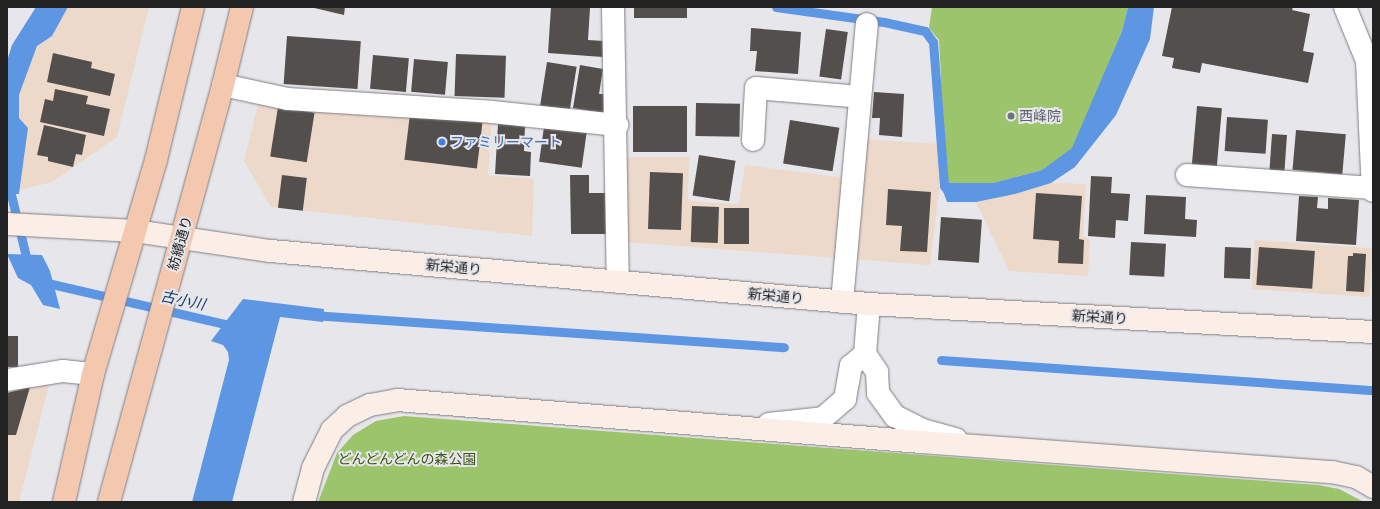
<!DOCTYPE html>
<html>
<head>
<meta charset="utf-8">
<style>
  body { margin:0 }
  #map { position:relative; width:1380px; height:509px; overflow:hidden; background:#e7e6ea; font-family:"Public Sans","Noto Sans JP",sans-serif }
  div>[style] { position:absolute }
  .commercial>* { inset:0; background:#edd9ca; transform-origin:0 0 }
  .green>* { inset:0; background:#9bc46b }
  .water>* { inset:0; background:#5d96e2 }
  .stream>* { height:9px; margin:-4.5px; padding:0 4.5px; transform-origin:4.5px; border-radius:4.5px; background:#5d96e2 }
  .building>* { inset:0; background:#534f4d; transform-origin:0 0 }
  .roads { filter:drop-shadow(0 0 1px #7f7e82) drop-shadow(0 0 1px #7f7e82) }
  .street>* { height:22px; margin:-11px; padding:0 11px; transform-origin:11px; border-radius:11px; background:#fff }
  .secondary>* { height:22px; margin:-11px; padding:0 11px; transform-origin:11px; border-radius:11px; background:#fbeee7 }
  .highway>* { height:22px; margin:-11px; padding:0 11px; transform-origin:11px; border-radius:11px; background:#f3c8af }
  .dots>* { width:11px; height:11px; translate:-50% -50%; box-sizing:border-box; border:2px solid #e7e6ea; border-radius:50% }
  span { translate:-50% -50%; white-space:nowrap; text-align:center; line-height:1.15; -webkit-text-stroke:4px #e7e6ea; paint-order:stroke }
  .worship-label { font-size:14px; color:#5b616d }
  .left { translate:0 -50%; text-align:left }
  .shop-label { font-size:14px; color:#366cbe }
  .street-label { font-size:14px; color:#222223 }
  .park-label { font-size:14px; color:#385311 }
  .water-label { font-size:15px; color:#153b6c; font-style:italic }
  .frame { position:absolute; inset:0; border:8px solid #222223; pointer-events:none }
</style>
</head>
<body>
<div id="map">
  <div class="commercial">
    <div style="clip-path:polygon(68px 7px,149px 7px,117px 137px,52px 182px,20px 190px,28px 128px,19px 118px,19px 95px,37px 46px,52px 36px)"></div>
    <div style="clip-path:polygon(259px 100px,492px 118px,488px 175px,534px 179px,532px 236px,271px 207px,244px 161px)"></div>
    <div style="clip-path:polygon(862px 139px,938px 144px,940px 183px,930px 265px,851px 259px)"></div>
    <div style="clip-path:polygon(624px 157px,689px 157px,688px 201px,739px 204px,745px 165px,846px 178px,837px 258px,626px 242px)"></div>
    <div style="clip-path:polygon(1051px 183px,1086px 184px,1083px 236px,1090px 240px,1088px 276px,1009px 271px,976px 202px,1015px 194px)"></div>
    <div style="left:1255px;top:240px;width:118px;height:49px;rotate:4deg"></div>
    <div style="clip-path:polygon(51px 377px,19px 502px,7px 502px,7px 385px)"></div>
  </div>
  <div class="green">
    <div style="clip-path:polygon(932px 7px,1128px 7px,1122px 31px,1073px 148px,1042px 170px,993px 183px,940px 183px,933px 88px,941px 78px,939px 40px,929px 28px)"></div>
    <div style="clip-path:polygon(404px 416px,1318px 485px,1339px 489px,1364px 502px,318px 502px,337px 453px,353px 435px,376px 421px)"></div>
  </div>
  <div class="water">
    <div style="clip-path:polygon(36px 7px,68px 7px,52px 36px,37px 46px,19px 95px,19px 118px,28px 128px,19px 194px,7px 194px,7px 61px,12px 45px)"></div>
    <div style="clip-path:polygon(1128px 7px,1154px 7px,1150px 39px,1116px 115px,1075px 167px,1051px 183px,1015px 194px,976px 202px,947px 202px,940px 183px,993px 183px,1042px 170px,1072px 148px,1122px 31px)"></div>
    <div style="clip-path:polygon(7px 254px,42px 255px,50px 271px,60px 309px,43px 305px,31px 285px,18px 278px)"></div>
    <div style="clip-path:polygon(243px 299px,324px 309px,323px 322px,280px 317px,232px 502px,192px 502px,229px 360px,228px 352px,223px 345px,211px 341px)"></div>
  </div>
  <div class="stream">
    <div style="left:776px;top:7px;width:109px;rotate:7.9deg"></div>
    <div style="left:884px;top:22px;width:42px;rotate:12.4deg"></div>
    <div style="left:925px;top:31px;width:14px;rotate:54deg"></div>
    <div style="left:933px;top:42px;width:144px;rotate:85.6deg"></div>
    <div style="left:944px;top:186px;width:8px;rotate:50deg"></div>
    <div style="left:7px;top:178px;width:89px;rotate:76.4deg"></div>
    <div style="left:43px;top:282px;width:196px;rotate:13deg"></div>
    <div style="left:312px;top:315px;width:473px;rotate:3.9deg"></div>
    <div style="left:941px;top:360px;width:433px;rotate:4deg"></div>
  </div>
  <div class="building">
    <div style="clip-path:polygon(310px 7px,345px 7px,344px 15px)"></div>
    <div style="clip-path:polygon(551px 7px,590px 8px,588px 40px,604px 41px,603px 57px,548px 53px)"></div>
    <div style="left:634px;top:7px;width:53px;height:11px"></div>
    <div style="clip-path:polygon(1172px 7px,1293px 7px,1292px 10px,1310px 14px,1303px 51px,1314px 53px,1308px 83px,1202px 63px,1200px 73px,1172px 68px,1174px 58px,1162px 56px)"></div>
    <div style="clip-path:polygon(751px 28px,801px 32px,798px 74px,755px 71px,757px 51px,750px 51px)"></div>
    <div style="left:826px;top:29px;width:22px;height:48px;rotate:8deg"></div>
    <div style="left:287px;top:36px;width:74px;height:48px;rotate:4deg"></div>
    <div style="clip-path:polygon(53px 53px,92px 62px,91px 68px,115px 74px,110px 96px,47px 82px)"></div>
    <div style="left:456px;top:54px;width:50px;height:42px;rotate:2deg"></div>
    <div style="left:373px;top:55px;width:36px;height:34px;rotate:5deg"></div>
    <div style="left:414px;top:59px;width:34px;height:33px;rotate:5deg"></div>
    <div style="left:547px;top:62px;width:30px;height:44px;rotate:9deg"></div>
    <div style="clip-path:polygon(580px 65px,603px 69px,599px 94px,606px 94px,603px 113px,573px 108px)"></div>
    <div style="clip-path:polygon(55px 89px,88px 96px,86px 104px,110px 109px,104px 136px,40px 122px,45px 99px,53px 101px)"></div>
    <div style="clip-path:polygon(874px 92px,904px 94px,902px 137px,879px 135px,880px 118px,872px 118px)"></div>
    <div style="left:696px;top:103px;width:44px;height:33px;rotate:1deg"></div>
    <div style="left:633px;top:106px;width:54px;height:46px"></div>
    <div style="left:1197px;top:106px;width:25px;height:59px;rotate:5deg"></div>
    <div style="left:278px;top:107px;width:37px;height:50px;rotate:9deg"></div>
    <div style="left:410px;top:114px;width:73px;height:46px;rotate:7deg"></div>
    <div style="left:1227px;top:117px;width:41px;height:34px;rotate:4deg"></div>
    <div style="left:790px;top:120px;width:50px;height:44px;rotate:9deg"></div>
    <div style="clip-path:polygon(498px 124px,525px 126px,524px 151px,531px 152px,530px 176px,495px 174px)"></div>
    <div style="clip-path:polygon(44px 125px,86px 135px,82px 155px,76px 154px,73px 167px,48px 161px,48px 157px,37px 155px)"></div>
    <div style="left:544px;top:127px;width:43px;height:35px;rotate:8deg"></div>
    <div style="left:1296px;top:130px;width:50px;height:40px;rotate:5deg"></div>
    <div style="left:1272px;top:134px;width:15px;height:38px;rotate:4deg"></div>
    <div style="left:699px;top:155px;width:37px;height:41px;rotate:9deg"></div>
    <div style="left:650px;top:172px;width:33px;height:57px;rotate:2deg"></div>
    <div style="left:282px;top:175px;width:25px;height:33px;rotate:7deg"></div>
    <div style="clip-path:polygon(570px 175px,589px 175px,589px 193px,608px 193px,609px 234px,571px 234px)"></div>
    <div style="clip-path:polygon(1091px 176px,1112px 177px,1111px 193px,1130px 194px,1128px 221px,1116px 220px,1115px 238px,1088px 236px)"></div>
    <div style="clip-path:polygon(888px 189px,931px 192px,927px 252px,900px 251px,902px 226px,886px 225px)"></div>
    <div style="clip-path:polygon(1036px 193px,1082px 196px,1079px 239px,1084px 240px,1083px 264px,1058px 263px,1059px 241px,1033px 239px)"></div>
    <div style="clip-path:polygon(1146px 195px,1186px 197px,1185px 219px,1197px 220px,1196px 237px,1144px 234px)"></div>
    <div style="clip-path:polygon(1299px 196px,1318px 197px,1317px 208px,1328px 209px,1328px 198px,1359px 200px,1356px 245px,1296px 241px)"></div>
    <div style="left:692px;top:206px;width:27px;height:36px;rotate:2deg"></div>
    <div style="left:724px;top:208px;width:25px;height:36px"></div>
    <div style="left:941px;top:217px;width:41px;height:43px;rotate:4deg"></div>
    <div style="left:1131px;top:242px;width:35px;height:33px;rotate:3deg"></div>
    <div style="left:1225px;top:247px;width:26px;height:31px;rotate:2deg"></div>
    <div style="left:1259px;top:247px;width:56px;height:38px;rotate:4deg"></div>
    <div style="clip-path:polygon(1353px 253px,1366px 254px,1364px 292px,1346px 291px,1348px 256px,1353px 256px)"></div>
    <div style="left:7px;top:336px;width:11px;height:31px"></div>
    <div style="clip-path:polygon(30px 387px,16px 435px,7px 435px,7px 393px)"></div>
  </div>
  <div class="roads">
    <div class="street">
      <div style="left:613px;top:7px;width:274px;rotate:89deg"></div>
      <div style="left:1345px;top:7px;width:58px;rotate:67.8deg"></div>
      <div style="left:1367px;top:61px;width:130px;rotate:87.4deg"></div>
      <div style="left:223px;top:85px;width:66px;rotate:12.2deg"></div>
      <div style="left:288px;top:99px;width:204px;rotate:3.6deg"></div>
      <div style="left:492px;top:112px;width:126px;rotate:5.9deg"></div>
      <div style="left:753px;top:140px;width:52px;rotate:-86.7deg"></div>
      <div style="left:756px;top:88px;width:104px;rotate:4.9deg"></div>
      <div style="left:1187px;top:175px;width:186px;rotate:4deg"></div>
      <div style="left:842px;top:302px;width:279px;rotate:-84.9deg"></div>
      <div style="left:869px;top:304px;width:50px;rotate:94.6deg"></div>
      <div style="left:865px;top:354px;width:22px;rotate:56deg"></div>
      <div style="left:877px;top:372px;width:21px;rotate:87deg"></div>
      <div style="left:878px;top:393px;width:29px;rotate:54deg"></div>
      <div style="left:895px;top:416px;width:30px;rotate:27deg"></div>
      <div style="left:922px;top:430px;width:35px;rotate:15deg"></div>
      <div style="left:7px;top:380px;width:57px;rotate:-9.1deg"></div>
      <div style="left:63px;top:371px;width:30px;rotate:6deg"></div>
      <div style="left:769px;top:424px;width:54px;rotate:-6.3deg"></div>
      <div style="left:823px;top:418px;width:29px;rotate:-41deg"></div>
      <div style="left:845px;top:399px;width:34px;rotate:-80deg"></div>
      <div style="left:851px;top:366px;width:18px;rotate:-41deg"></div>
    </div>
    <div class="secondary">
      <div style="left:7px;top:224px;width:128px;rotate:3.1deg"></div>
      <div style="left:135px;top:231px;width:137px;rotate:8.4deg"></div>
      <div style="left:271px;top:251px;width:600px;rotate:5.06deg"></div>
      <div style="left:869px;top:304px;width:505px;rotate:3.18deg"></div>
      <div style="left:304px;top:502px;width:35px;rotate:-75deg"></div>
      <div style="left:313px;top:468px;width:42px;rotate:-63.4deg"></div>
      <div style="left:332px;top:430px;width:21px;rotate:-43deg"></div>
      <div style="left:347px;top:416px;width:25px;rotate:-26deg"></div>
      <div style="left:370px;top:405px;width:27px;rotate:-10deg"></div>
      <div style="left:397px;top:400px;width:526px;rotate:4.58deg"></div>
      <div style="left:921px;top:442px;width:412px;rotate:4.2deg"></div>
      <div style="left:1332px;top:472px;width:25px;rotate:12deg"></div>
      <div style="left:1356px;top:477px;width:20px;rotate:30deg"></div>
    </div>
    <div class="highway">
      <div style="left:64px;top:502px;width:131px;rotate:-77.2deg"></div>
      <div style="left:93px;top:374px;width:223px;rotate:-73.6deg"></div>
      <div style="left:156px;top:160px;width:157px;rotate:-76.4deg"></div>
      <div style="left:109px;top:502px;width:432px;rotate:-74.7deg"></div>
      <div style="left:223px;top:85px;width:80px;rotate:-76.3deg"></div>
    </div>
  </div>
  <div class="dots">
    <div style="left:1011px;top:116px;background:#6b7280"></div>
    <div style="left:442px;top:142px;background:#3f7fe0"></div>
  </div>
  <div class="worship-label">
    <span class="left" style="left:1019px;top:116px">西峰院</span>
  </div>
  <div class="shop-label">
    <span class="left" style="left:450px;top:142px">ファミリーマート</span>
  </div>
  <div class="street-label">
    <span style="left:180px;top:243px;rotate:-74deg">紡績通り</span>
    <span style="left:454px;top:267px;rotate:5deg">新栄通り</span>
    <span style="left:776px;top:296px;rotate:5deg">新栄通り</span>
    <span style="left:1100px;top:317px;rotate:3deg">新栄通り</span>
  </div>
  <div class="park-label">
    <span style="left:407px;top:459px">どんどんどんの森公園</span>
  </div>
  <div class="water-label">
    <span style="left:183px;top:300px;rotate:12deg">古小川</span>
  </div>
  <div class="frame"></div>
</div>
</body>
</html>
